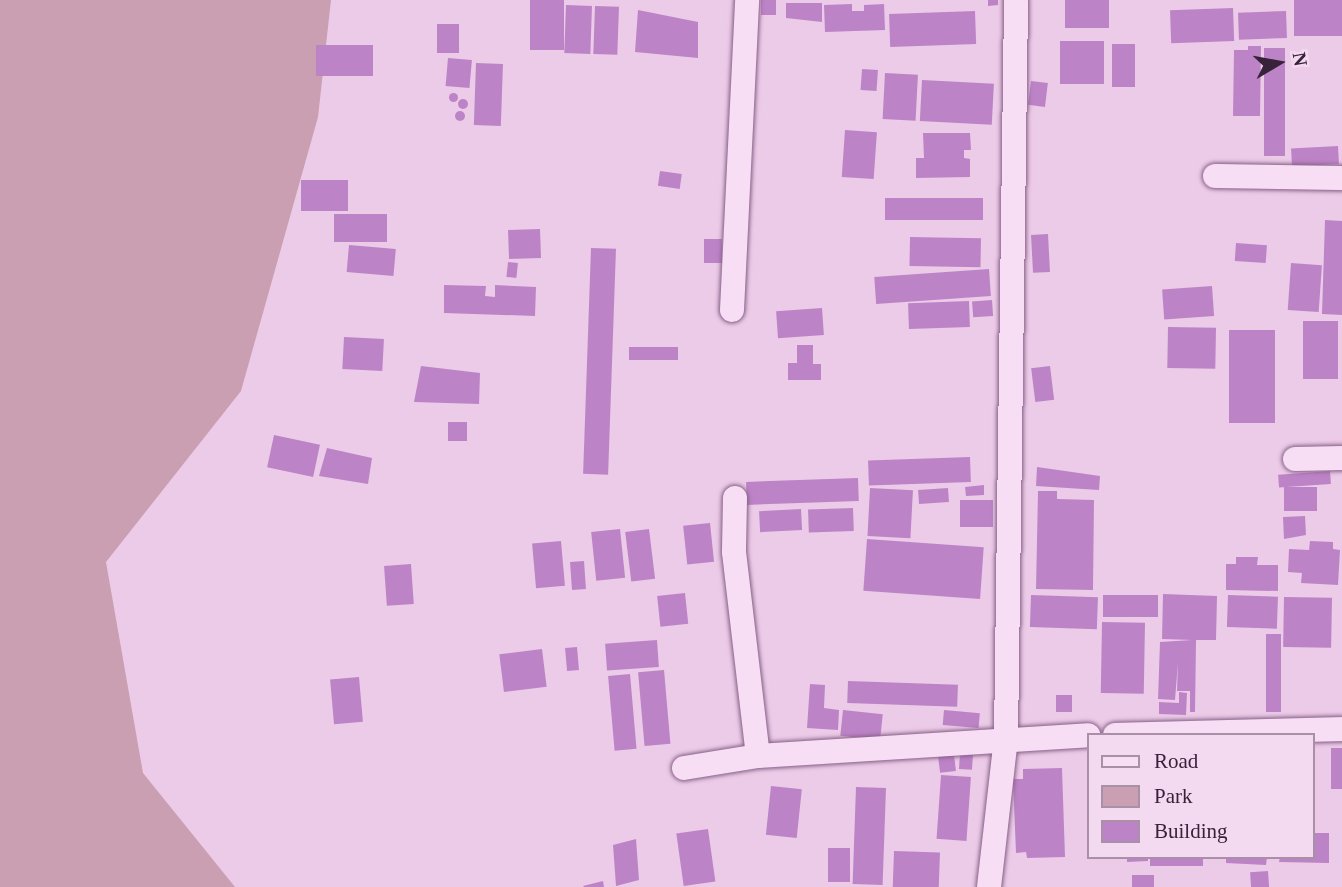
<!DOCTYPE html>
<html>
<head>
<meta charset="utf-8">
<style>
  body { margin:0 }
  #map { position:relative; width:1342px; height:887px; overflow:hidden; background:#eccbe8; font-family:Georgia,serif }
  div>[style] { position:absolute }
  .green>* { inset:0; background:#ca9fb2 }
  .building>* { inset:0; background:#bd83c7; transform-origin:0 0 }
  .round { border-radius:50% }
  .roads { filter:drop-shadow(0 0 2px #876088) drop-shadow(0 0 2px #876088) }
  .minor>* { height:24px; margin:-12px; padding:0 12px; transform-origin:12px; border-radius:12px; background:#f7def4 }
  span { translate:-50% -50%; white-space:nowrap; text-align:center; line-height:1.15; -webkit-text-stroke:5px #f4daf0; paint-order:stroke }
  .legend { position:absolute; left:1087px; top:733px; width:228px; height:126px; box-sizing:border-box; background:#f4daf0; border:2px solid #a990a7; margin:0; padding:9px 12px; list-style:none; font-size:21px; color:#38223a }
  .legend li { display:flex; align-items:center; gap:14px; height:35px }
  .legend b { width:35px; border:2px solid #a990a7 }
  .north { position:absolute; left:1244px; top:28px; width:70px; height:70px; -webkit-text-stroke:5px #f4daf0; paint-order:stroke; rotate:80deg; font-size:19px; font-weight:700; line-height:28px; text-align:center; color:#38223a }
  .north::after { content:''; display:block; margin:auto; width:24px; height:32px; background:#38223a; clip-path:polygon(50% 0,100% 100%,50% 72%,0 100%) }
</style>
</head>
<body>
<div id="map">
  <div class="green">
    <div style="clip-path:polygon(0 0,331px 0,318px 117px,241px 391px,106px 562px,143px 773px,235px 887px,0 887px)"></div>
  </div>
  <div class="building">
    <div style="left:530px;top:0;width:34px;height:50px"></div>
    <div style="left:761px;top:0;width:15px;height:15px"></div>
    <div style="clip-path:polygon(988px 0,998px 0,998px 5px,988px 6px)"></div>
    <div style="left:1065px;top:0;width:44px;height:28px"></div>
    <div style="left:1294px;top:0;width:48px;height:36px"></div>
    <div style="clip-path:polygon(786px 3px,822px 3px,822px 22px,786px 18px)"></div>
    <div style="clip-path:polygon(852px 4px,852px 11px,864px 11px,864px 5px,884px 4px,885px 30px,825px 32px,824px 5px)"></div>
    <div style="left:566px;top:5px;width:26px;height:48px;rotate:2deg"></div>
    <div style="left:595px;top:6px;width:24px;height:48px;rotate:2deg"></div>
    <div style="left:1233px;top:8px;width:33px;height:63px;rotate:88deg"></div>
    <div style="clip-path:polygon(638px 10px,698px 22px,698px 58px,635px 52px)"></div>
    <div style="left:975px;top:11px;width:33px;height:86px;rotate:88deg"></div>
    <div style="left:1286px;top:11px;width:27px;height:48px;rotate:88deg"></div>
    <div style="left:459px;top:24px;width:29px;height:22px;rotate:90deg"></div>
    <div style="left:1060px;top:41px;width:44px;height:43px"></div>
    <div style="left:1112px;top:44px;width:23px;height:43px"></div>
    <div style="left:316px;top:45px;width:57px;height:31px"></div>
    <div style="clip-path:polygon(1248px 46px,1261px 46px,1260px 116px,1233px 116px,1234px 50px,1248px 50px)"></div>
    <div style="left:1264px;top:48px;width:21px;height:108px"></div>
    <div style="left:448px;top:58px;width:24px;height:28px;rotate:5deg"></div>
    <div style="left:476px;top:63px;width:27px;height:62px;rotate:2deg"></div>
    <div style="left:862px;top:69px;width:16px;height:21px;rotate:4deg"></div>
    <div style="left:885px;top:73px;width:33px;height:46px;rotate:3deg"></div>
    <div style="left:922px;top:80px;width:72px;height:41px;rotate:3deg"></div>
    <div style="left:1031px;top:81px;width:17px;height:24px;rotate:7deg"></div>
    <div class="round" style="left:448.5px;top:92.5px;width:9px;height:9px"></div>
    <div class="round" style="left:458px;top:99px;width:10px;height:10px"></div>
    <div class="round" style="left:455px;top:111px;width:10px;height:10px"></div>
    <div style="left:845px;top:130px;width:32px;height:47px;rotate:4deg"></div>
    <div style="clip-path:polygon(923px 133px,970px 133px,971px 150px,964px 150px,964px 158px,970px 159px,970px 177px,916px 178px,916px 158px,924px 158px)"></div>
    <div style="left:1338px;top:146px;width:18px;height:47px;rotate:87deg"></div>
    <div style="left:660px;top:171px;width:22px;height:15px;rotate:8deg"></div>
    <div style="left:348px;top:180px;width:31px;height:47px;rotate:90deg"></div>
    <div style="left:983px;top:198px;width:22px;height:98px;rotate:90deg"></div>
    <div style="left:387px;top:214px;width:28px;height:53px;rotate:90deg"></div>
    <div style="clip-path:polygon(1325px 220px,1342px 221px,1342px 315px,1322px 314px)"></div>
    <div style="left:540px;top:229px;width:29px;height:32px;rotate:88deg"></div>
    <div style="left:1048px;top:234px;width:38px;height:17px;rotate:87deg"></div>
    <div style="left:910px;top:237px;width:71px;height:29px;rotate:1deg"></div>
    <div style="left:704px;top:239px;width:18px;height:24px"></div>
    <div style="left:1236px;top:243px;width:31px;height:18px;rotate:4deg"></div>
    <div style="left:349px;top:245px;width:47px;height:27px;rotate:5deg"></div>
    <div style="left:591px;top:248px;width:25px;height:226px;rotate:2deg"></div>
    <div style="left:508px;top:262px;width:10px;height:15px;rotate:6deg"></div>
    <div style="left:1291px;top:263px;width:31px;height:47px;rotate:4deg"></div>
    <div style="left:989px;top:269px;width:27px;height:115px;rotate:86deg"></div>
    <div style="clip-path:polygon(444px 285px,486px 286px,485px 296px,495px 297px,495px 285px,536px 287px,535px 316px,444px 313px)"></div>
    <div style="left:1212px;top:286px;width:30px;height:50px;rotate:86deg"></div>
    <div style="left:992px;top:300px;width:16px;height:20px;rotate:86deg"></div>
    <div style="left:969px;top:301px;width:26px;height:61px;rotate:88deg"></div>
    <div style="left:822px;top:308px;width:27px;height:46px;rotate:86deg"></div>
    <div style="left:1303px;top:321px;width:35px;height:58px"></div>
    <div style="left:1168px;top:327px;width:48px;height:41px;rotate:1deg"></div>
    <div style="left:1229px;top:330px;width:46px;height:93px"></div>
    <div style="left:344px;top:337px;width:40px;height:32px;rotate:3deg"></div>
    <div style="clip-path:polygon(797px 345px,813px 345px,813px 364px,821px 364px,821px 380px,788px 380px,788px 363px,797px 363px)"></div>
    <div style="left:629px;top:347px;width:49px;height:13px"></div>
    <div style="clip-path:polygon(421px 366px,480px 373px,479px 404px,414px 402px)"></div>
    <div style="left:1050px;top:366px;width:34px;height:19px;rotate:83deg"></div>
    <div style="left:448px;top:422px;width:19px;height:19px"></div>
    <div style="left:274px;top:435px;width:47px;height:33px;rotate:12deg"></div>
    <div style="clip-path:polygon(327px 448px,372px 458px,368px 484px,319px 476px)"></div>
    <div style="left:970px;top:457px;width:25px;height:102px;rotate:88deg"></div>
    <div style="clip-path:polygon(1037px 467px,1100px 476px,1099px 490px,1036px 486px)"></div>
    <div style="left:1330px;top:471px;width:13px;height:52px;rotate:86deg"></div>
    <div style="left:858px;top:478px;width:23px;height:112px;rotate:88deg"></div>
    <div style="clip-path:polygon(984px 485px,984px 495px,966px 496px,965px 487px)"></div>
    <div style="left:1284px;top:487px;width:33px;height:24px"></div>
    <div style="left:870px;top:488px;width:43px;height:48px;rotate:3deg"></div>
    <div style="left:948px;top:488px;width:14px;height:30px;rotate:86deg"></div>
    <div style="clip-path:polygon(1038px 491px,1057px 491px,1057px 499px,1094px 500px,1093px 590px,1036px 589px)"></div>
    <div style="left:993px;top:500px;width:27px;height:33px;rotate:90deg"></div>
    <div style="left:853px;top:508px;width:23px;height:45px;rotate:88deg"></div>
    <div style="left:801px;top:509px;width:21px;height:42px;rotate:87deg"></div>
    <div style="clip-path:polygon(1305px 516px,1306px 535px,1284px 539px,1283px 517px)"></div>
    <div style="left:710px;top:523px;width:39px;height:27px;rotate:84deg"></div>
    <div style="left:620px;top:529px;width:49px;height:29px;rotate:84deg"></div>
    <div style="left:649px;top:529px;width:50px;height:24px;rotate:83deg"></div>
    <div style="left:867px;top:539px;width:117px;height:52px;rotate:4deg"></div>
    <div style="left:561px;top:541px;width:45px;height:29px;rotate:85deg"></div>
    <div style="clip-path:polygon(1310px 541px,1333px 542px,1333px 549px,1340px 550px,1338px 585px,1301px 583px,1302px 573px,1288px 572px,1289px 549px,1309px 550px)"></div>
    <div style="clip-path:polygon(1236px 557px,1258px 557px,1257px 565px,1278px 565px,1278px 591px,1226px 590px,1226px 564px,1236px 564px)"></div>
    <div style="left:584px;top:561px;width:28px;height:14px;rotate:86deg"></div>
    <div style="left:411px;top:564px;width:40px;height:27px;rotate:86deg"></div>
    <div style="left:685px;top:593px;width:31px;height:28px;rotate:84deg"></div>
    <div style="clip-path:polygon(1163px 594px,1217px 596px,1216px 640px,1196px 640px,1195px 712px,1190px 712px,1190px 691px,1177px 691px,1178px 662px,1175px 700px,1158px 699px,1160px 642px,1192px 640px,1162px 639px)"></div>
    <div style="left:1031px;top:595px;width:67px;height:32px;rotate:2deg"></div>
    <div style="left:1103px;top:595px;width:55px;height:22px"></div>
    <div style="left:1228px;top:595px;width:50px;height:32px;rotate:2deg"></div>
    <div style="left:1284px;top:597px;width:48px;height:50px;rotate:1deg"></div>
    <div style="left:1102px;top:622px;width:43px;height:71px;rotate:1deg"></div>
    <div style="left:1266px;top:634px;width:15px;height:78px"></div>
    <div style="left:657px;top:640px;width:27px;height:52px;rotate:86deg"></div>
    <div style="left:577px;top:647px;width:23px;height:12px;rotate:85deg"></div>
    <div style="left:542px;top:649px;width:38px;height:43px;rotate:83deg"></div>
    <div style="left:664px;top:670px;width:74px;height:26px;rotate:85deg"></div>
    <div style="left:630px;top:674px;width:75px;height:22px;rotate:85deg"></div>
    <div style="left:359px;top:677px;width:45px;height:29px;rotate:85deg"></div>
    <div style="left:848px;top:681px;width:110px;height:22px;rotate:2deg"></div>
    <div style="clip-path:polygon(810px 684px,825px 685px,824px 708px,839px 710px,838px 730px,807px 728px)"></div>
    <div style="clip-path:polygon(1179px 692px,1187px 693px,1186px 715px,1159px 714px,1159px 702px,1179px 703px)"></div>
    <div style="left:1056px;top:695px;width:16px;height:17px"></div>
    <div style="left:843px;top:710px;width:40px;height:26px;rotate:6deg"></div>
    <div style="left:944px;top:710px;width:36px;height:15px;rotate:5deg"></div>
    <div style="left:1331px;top:748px;width:11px;height:41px"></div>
    <div style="left:960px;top:754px;width:13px;height:15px;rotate:4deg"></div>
    <div style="left:954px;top:755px;width:16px;height:16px;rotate:83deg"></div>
    <div style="clip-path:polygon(1062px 768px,1065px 857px,1027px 858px,1026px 852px,1016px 853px,1013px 779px,1023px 779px,1023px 769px)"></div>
    <div style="left:941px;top:775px;width:30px;height:64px;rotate:4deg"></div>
    <div style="left:771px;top:786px;width:31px;height:49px;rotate:6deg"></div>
    <div style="left:856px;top:787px;width:30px;height:97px;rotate:2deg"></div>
    <div style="left:708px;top:829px;width:53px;height:32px;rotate:82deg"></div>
    <div style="clip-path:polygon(1312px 833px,1329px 833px,1329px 863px,1279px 862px,1280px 857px,1312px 857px)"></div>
    <div style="clip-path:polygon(636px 839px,639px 880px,616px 886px,613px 845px)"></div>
    <div style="left:828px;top:848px;width:22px;height:34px"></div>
    <div style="left:894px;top:851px;width:46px;height:36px;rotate:2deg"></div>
    <div style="clip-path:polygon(1127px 857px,1148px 857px,1148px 861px,1127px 862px)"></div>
    <div style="left:1150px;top:857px;width:53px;height:9px"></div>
    <div style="clip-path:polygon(1226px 857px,1267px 857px,1266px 865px,1226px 863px)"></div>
    <div style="left:1268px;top:871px;width:16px;height:18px;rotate:86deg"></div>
    <div style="left:1132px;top:875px;width:22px;height:12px"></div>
    <div style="clip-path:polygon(603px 881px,604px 887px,584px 887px,583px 886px)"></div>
  </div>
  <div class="roads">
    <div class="minor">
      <div style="left:1215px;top:176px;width:127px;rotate:0.9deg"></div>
      <div style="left:732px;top:310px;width:310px;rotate:-87.2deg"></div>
      <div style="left:1295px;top:459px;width:47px;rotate:-1.2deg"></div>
      <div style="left:735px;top:498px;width:54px;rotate:91.1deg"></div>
      <div style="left:734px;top:552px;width:205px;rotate:83.3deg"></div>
      <div style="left:1115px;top:735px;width:227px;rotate:-1.5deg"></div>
      <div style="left:684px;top:768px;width:75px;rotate:-9.2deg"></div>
      <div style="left:758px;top:756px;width:331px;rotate:-3.6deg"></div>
      <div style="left:989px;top:887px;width:150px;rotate:-83.5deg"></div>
      <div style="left:1006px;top:738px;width:738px;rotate:-89.22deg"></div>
    </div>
  </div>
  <ul class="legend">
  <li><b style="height:9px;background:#f7def4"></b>Road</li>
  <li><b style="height:19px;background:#ca9fb2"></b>Park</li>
  <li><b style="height:19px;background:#bd83c7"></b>Building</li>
  </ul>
  <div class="north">N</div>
</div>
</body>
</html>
